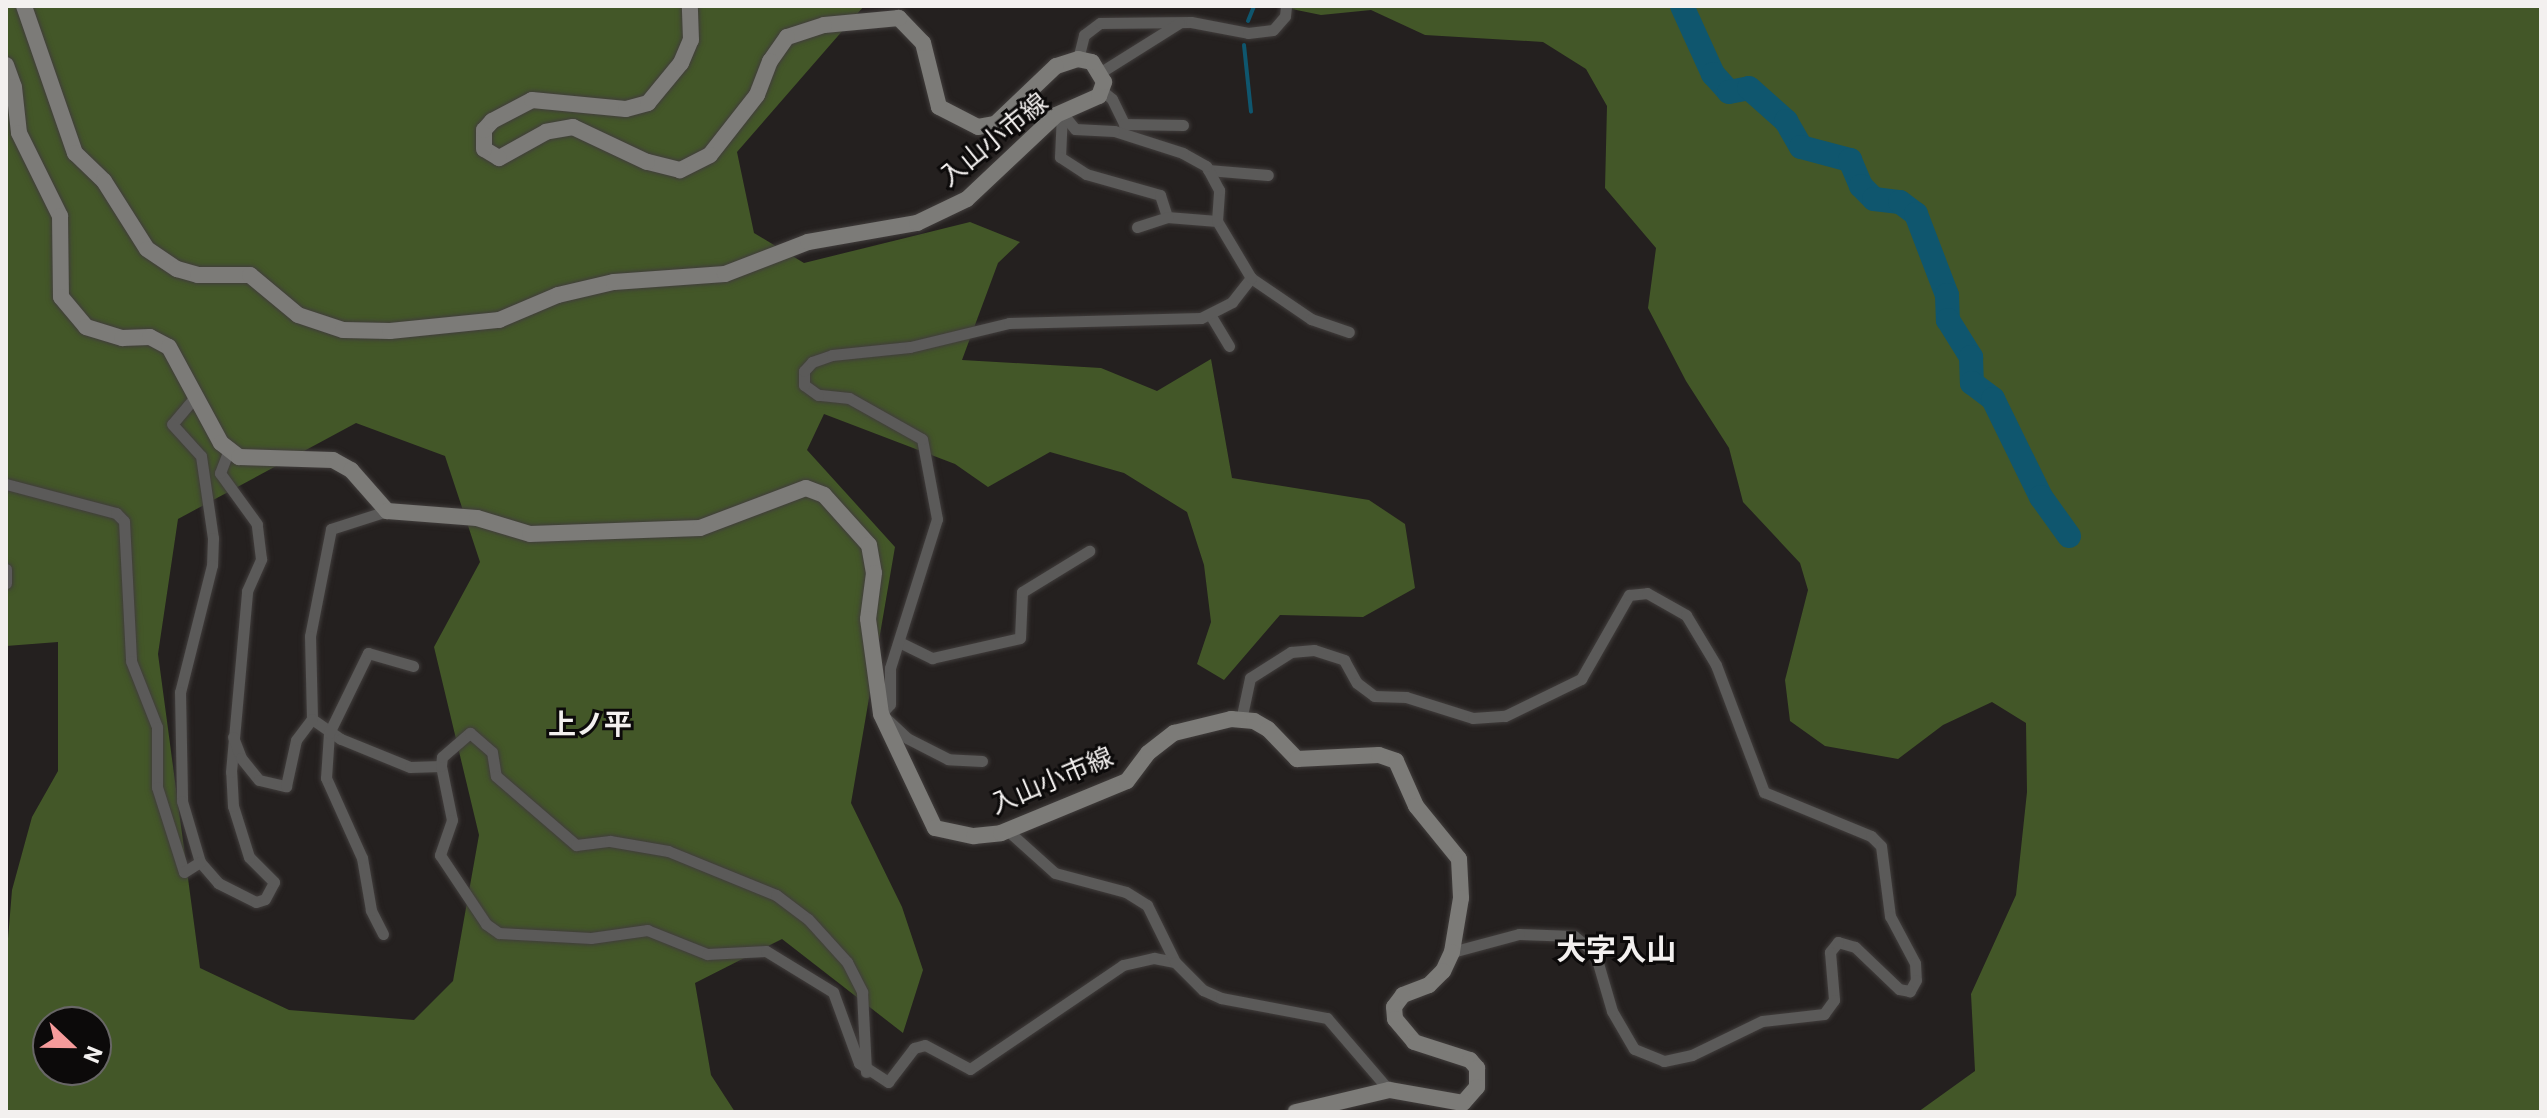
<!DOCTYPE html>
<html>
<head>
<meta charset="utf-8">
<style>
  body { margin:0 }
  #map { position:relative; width:2547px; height:1118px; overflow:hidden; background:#24201f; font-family:Roboto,"Noto Sans JP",sans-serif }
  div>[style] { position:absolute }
  .forest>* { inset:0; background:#435728 }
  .stream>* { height:4px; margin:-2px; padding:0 2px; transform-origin:2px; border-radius:2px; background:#0f566e }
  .river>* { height:24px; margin:-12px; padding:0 12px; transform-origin:12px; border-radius:12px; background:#0f566e }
  .roads { filter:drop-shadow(0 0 2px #413d3c) drop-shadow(0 0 2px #413d3c) }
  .street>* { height:11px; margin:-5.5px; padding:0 5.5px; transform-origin:5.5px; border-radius:5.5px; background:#5b5a59 }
  .secondary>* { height:16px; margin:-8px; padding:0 8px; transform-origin:8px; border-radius:8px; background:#7c7b78 }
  span { translate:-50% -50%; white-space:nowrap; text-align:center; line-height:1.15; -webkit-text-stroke:6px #0c0a0a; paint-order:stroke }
  .street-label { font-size:26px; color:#f3f0ef }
  .neighbourhood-label { font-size:28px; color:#f3f0ef; font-weight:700 }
  .quarter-label { font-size:30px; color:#f3f0ef; font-weight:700 }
  .frame { position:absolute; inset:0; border:8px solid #f3f0ef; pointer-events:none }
  .north { position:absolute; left:32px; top:1006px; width:80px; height:80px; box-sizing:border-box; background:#0c0a0a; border:2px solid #686666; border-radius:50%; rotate:112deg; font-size:22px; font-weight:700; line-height:32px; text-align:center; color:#f3f0ef }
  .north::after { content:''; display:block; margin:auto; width:28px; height:36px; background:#f59b9b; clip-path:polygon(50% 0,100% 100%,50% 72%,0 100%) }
</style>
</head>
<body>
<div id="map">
  <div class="forest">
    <div style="clip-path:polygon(evenodd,6px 6px,864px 6px,737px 152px,754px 233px,804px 263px,970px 222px,1020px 242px,998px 263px,962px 360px,1101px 368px,1157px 391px,1211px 359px,1232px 478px,1369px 500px,1405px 524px,1415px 588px,1363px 617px,1280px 615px,1224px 680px,1197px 664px,1211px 622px,1204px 565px,1187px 512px,1124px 473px,1050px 452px,988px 487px,955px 464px,824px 414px,807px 450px,895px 547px,851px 803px,902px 907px,923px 970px,903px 1033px,782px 939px,695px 983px,711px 1075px,735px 1112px,6px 1112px,6px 963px,12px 890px,32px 817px,58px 771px,58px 642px,6px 646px,6px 6px,356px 423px,445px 456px,480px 562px,434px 647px,479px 835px,453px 981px,414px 1020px,289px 1010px,200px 968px,158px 654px,178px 519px,356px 423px,6px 6px,48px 1022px,96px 1022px,96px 1070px,48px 1070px,48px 1022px)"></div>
    <div style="clip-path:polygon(1277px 6px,2541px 6px,2541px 1112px,1918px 1112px,1975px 1071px,1971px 994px,2016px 895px,2027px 792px,2026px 723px,1992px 702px,1943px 725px,1898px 759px,1825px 746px,1790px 721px,1785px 680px,1808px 590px,1800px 563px,1743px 502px,1729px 448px,1686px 381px,1648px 308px,1656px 248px,1605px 188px,1607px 106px,1586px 69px,1543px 42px,1425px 35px,1371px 10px,1321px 15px)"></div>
  </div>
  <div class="stream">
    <div style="left:1248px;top:21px;width:16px;rotate:-68deg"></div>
    <div style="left:1244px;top:45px;width:67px;rotate:84deg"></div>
  </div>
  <div class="river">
    <div style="left:1682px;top:6px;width:75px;rotate:65.5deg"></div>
    <div style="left:1713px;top:74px;width:24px;rotate:48deg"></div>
    <div style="left:1729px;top:92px;width:20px;rotate:-11deg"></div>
    <div style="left:1749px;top:88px;width:50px;rotate:41.7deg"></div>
    <div style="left:1786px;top:121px;width:30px;rotate:60deg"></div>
    <div style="left:1801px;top:147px;width:51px;rotate:14.9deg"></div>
    <div style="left:1850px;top:160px;width:28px;rotate:67deg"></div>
    <div style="left:1861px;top:186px;width:18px;rotate:45deg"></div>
    <div style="left:1874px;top:199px;width:26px;rotate:7deg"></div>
    <div style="left:1900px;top:202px;width:20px;rotate:37deg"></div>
    <div style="left:1916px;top:214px;width:87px;rotate:69.1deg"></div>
    <div style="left:1947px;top:295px;width:25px;rotate:88deg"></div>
    <div style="left:1948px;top:320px;width:44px;rotate:58.1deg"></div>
    <div style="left:1971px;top:357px;width:26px;rotate:88deg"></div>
    <div style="left:1972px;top:383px;width:26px;rotate:37deg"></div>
    <div style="left:1993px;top:399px;width:109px;rotate:63.9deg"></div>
    <div style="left:2041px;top:497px;width:48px;rotate:54.3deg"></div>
  </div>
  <div class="roads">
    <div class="street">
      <div style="left:1078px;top:59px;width:25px;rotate:-76deg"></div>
      <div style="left:1084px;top:35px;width:20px;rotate:-37deg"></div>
      <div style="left:1100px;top:23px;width:91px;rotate:-0.6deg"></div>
      <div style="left:1191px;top:22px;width:58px;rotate:10.9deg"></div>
      <div style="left:1248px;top:33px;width:25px;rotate:-7deg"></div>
      <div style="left:1273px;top:30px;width:18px;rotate:-49deg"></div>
      <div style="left:1285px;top:16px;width:10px;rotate:-84deg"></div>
      <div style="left:1101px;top:72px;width:92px;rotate:-32.1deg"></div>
      <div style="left:1101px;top:90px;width:14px;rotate:39deg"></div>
      <div style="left:1112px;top:99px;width:28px;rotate:64deg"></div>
      <div style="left:1124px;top:124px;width:59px;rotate:1deg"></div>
      <div style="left:1062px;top:113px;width:44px;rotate:92.6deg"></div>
      <div style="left:1060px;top:157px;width:31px;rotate:33deg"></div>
      <div style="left:1086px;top:174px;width:77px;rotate:15.8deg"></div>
      <div style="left:1160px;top:195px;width:23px;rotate:72deg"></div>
      <div style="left:1167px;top:217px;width:50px;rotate:4.6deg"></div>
      <div style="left:1208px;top:170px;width:60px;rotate:4.8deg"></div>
      <div style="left:1137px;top:227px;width:32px;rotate:-18deg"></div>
      <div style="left:1251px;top:278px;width:73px;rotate:34.3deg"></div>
      <div style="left:1311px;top:319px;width:40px;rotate:18.9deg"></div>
      <div style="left:1211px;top:316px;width:35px;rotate:59deg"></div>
      <div style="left:195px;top:397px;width:35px;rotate:130deg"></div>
      <div style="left:172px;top:424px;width:43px;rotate:47.8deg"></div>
      <div style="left:201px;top:456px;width:83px;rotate:81.7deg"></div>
      <div style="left:213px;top:538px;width:27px;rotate:92deg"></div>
      <div style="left:212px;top:565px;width:131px;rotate:104.1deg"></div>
      <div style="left:180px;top:692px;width:109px;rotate:88.9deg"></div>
      <div style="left:182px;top:801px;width:64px;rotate:73.6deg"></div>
      <div style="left:200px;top:862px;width:28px;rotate:49deg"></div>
      <div style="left:218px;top:883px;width:42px;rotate:26.6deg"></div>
      <div style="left:256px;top:902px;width:9px;rotate:-18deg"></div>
      <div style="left:265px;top:899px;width:19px;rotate:-62deg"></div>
      <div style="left:274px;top:882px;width:35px;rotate:-135deg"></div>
      <div style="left:249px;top:857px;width:53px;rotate:-107.4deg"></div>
      <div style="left:233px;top:806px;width:34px;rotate:-93deg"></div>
      <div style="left:231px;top:772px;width:182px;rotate:-84.9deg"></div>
      <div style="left:247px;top:591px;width:35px;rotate:-66deg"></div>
      <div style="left:261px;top:559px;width:35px;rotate:-97deg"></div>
      <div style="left:257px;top:524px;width:63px;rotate:-126deg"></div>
      <div style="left:220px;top:473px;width:26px;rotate:-69deg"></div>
      <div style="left:6px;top:484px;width:114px;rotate:14.8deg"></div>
      <div style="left:116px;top:513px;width:11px;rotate:45deg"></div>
      <div style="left:124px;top:521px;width:140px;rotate:87.1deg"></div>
      <div style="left:131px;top:661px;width:71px;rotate:68.5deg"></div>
      <div style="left:157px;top:727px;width:60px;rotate:90deg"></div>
      <div style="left:157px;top:787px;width:89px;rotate:72.4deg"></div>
      <div style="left:184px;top:872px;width:19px;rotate:-32deg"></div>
      <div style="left:387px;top:511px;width:59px;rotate:162.2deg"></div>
      <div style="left:331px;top:529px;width:109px;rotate:101.1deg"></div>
      <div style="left:310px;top:636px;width:83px;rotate:88.6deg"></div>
      <div style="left:312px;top:719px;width:35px;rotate:35deg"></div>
      <div style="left:341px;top:739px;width:74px;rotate:22.1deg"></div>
      <div style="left:410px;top:767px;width:31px;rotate:-2deg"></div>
      <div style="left:441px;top:766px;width:55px;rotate:78.5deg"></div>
      <div style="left:452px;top:820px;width:37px;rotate:109deg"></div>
      <div style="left:440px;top:855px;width:83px;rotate:56.3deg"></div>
      <div style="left:486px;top:924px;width:16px;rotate:35deg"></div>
      <div style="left:499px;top:933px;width:92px;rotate:3.1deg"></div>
      <div style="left:591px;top:938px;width:57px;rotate:-8.1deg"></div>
      <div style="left:647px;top:930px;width:65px;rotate:21.8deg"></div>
      <div style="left:707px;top:954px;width:59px;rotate:-2.9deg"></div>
      <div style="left:766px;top:951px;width:79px;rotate:31.5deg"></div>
      <div style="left:833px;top:992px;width:76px;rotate:69.9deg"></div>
      <div style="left:859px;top:1063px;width:35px;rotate:33deg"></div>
      <div style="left:888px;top:1082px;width:43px;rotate:-52.6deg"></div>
      <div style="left:914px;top:1048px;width:11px;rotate:-15deg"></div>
      <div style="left:925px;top:1045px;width:51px;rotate:28.1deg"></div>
      <div style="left:970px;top:1069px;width:185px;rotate:-34.2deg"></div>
      <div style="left:1123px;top:965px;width:32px;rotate:-13deg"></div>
      <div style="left:1154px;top:958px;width:21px;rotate:11deg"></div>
      <div style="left:6px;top:569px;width:14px;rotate:90deg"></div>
      <div style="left:899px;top:642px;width:37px;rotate:26deg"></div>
      <div style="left:932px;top:658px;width:90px;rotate:-12.8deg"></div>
      <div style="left:1020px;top:638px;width:46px;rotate:-87.5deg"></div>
      <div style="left:1022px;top:592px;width:79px;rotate:-31.5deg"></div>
      <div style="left:1241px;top:720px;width:43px;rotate:-77.9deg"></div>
      <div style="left:1250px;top:678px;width:49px;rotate:-32.4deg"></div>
      <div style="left:1291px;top:652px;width:23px;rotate:-5deg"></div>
      <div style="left:1314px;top:650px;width:32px;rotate:18deg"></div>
      <div style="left:1344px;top:660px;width:26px;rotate:61deg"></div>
      <div style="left:1357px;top:683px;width:21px;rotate:37deg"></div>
      <div style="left:1374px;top:696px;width:32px;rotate:2deg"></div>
      <div style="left:1406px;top:697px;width:70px;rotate:17.4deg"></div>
      <div style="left:1473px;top:718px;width:32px;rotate:-4deg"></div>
      <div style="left:1505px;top:716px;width:85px;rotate:-26deg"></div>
      <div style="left:1581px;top:679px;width:97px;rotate:-60.3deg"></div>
      <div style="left:1629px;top:595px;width:18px;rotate:-6deg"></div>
      <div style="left:1647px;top:593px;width:45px;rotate:29.4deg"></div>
      <div style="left:1686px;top:615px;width:58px;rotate:59deg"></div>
      <div style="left:1716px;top:665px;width:136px;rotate:69.3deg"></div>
      <div style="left:1764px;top:792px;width:116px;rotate:22.4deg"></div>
      <div style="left:1871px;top:836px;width:14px;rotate:45deg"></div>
      <div style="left:1881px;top:846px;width:71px;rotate:82.7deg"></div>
      <div style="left:1890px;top:916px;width:53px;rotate:62deg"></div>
      <div style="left:1915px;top:963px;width:17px;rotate:87deg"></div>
      <div style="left:1916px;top:980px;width:13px;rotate:119deg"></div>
      <div style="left:1910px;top:991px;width:11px;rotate:-170deg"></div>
      <div style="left:1899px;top:989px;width:61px;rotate:-136.3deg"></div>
      <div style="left:1855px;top:947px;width:18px;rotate:-164deg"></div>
      <div style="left:1838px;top:942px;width:13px;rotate:129deg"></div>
      <div style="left:1830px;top:952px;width:48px;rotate:85.2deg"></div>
      <div style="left:1834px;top:1000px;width:17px;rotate:126deg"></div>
      <div style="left:1824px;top:1014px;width:62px;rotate:173.6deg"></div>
      <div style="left:1762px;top:1021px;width:78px;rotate:154.1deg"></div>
      <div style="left:1692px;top:1055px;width:29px;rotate:168deg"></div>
      <div style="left:1664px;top:1061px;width:32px;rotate:-158deg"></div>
      <div style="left:1634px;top:1049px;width:44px;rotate:-120.1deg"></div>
      <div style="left:1612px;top:1011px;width:60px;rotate:-106.3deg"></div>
      <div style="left:1595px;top:953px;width:27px;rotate:-141deg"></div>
      <div style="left:1574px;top:936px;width:55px;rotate:-177.9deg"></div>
      <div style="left:1519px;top:934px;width:69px;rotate:165deg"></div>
      <div style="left:233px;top:737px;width:22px;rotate:69deg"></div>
      <div style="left:241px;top:758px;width:28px;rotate:51deg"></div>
      <div style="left:259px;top:780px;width:28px;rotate:13deg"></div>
      <div style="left:286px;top:786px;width:47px;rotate:-77.7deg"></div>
      <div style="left:296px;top:740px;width:26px;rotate:-53deg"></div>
      <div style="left:982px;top:761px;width:34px;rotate:-177deg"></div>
      <div style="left:948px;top:759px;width:46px;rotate:-152.9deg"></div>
      <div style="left:907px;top:738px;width:35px;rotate:-137deg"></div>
      <div style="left:881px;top:714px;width:13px;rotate:-48deg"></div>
      <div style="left:890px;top:704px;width:36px;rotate:-90deg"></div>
      <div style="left:890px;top:668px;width:156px;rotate:-72.5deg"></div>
      <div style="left:937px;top:519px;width:81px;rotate:-100.6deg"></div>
      <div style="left:922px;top:439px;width:84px;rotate:-150.7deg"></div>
      <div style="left:849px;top:398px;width:31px;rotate:-174deg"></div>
      <div style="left:818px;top:395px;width:17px;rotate:-144deg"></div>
      <div style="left:804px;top:385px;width:14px;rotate:-90deg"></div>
      <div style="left:804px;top:371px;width:12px;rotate:-48deg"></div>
      <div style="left:812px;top:362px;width:21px;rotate:-19deg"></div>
      <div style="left:832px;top:355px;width:78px;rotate:-5.9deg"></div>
      <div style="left:910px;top:347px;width:102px;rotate:-13.6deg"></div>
      <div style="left:1009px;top:323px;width:192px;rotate:-1.5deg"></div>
      <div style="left:1201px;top:318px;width:35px;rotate:-27deg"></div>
      <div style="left:1232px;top:302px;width:31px;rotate:-52deg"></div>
      <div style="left:1251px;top:278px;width:66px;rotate:-120.8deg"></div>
      <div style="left:1217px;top:221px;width:31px;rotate:-86deg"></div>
      <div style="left:1219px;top:190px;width:27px;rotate:-118deg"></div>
      <div style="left:1206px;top:166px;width:26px;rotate:-151deg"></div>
      <div style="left:1183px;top:153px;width:72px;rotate:-162.3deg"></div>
      <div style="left:1114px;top:131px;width:39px;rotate:-177deg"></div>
      <div style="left:1075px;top:129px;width:21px;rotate:-129deg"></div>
      <div style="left:441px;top:766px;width:9px;rotate:-84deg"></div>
      <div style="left:442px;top:757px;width:37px;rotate:-41deg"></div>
      <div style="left:470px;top:733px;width:29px;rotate:41deg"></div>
      <div style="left:492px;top:752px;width:24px;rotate:81deg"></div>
      <div style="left:496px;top:776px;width:106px;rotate:40.8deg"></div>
      <div style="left:576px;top:845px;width:34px;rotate:-7deg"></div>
      <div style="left:610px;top:841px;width:59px;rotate:9.8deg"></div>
      <div style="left:668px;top:851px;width:117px;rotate:22.2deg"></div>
      <div style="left:776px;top:895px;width:40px;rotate:37deg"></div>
      <div style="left:808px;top:919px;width:58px;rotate:47.8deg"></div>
      <div style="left:847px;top:962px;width:34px;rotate:63deg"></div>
      <div style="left:862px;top:992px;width:80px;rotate:87.1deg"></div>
      <div style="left:1007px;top:830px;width:64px;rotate:41.9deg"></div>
      <div style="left:1055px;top:873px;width:73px;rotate:15deg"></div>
      <div style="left:1126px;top:892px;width:25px;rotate:32deg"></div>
      <div style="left:1147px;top:905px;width:64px;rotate:63.8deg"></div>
      <div style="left:1175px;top:962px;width:40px;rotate:45deg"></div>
      <div style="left:1203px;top:990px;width:20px;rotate:24deg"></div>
      <div style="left:1221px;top:998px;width:108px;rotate:10.7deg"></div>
      <div style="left:1327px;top:1018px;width:95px;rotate:49.3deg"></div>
      <div style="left:383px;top:934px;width:27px;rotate:-117deg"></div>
      <div style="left:371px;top:910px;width:53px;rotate:-99.8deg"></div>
      <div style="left:362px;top:858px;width:88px;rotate:-114.2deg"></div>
      <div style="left:326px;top:778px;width:45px;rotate:-86.2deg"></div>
      <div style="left:329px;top:733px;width:89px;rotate:-64deg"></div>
      <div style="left:368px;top:653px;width:47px;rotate:16.1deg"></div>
    </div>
    <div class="secondary">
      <div style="left:24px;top:6px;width:156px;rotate:70.9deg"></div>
      <div style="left:75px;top:153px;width:40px;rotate:44deg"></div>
      <div style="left:104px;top:181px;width:80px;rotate:57.7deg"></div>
      <div style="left:147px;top:249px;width:36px;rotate:34deg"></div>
      <div style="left:177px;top:269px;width:22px;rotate:16deg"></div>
      <div style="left:198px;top:275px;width:52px"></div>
      <div style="left:250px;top:275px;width:62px;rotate:39.8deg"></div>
      <div style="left:298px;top:315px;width:47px;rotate:18.4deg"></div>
      <div style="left:343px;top:330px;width:47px;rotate:1.2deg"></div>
      <div style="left:390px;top:331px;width:110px;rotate:-5.8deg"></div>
      <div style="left:499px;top:320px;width:64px;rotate:-23deg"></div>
      <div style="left:558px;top:295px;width:57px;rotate:-13.1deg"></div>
      <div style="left:614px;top:282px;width:111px;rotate:-4.1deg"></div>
      <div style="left:725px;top:274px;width:89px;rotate:-21.1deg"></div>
      <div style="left:808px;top:242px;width:111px;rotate:-9.9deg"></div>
      <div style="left:917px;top:223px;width:55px;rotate:-25.6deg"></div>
      <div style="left:967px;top:199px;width:122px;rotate:-43.3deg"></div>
      <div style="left:1056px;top:115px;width:47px;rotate:-23.8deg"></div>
      <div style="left:1099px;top:96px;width:15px;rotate:-70deg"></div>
      <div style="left:1104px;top:82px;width:23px;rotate:-121deg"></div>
      <div style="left:1092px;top:62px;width:14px;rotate:-168deg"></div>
      <div style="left:1078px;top:59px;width:23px;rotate:162deg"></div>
      <div style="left:1056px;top:66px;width:84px;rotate:136.4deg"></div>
      <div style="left:995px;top:124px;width:17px;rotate:170deg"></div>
      <div style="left:978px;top:127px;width:44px;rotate:-152.9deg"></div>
      <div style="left:939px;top:107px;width:66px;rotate:-104deg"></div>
      <div style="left:923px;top:43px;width:35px;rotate:-134deg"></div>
      <div style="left:899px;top:18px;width:75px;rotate:174.7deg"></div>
      <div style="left:824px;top:25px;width:39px;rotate:162deg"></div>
      <div style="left:787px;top:37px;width:29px;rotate:125deg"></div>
      <div style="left:770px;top:61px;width:36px;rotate:111deg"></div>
      <div style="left:757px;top:95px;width:76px;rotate:128.1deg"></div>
      <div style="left:710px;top:155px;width:34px;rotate:153deg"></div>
      <div style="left:680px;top:170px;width:34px;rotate:-166deg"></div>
      <div style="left:647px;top:162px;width:82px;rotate:-154.7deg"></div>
      <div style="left:573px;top:127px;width:27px;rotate:170deg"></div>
      <div style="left:546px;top:132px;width:54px;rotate:151deg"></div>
      <div style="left:499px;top:158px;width:17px;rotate:-149deg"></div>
      <div style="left:484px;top:149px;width:19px;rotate:-90deg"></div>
      <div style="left:484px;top:130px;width:12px;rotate:-48deg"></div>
      <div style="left:492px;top:121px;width:45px;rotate:-27.7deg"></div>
      <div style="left:532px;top:100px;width:94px;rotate:5.5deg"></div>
      <div style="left:626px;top:109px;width:23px;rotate:-15deg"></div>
      <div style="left:648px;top:103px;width:52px;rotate:-50.5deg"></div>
      <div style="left:681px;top:63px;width:25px;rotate:-67deg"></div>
      <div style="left:691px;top:40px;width:34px;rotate:-92deg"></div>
      <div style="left:6px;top:65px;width:23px;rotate:70deg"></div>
      <div style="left:14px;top:87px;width:46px;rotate:83.8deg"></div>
      <div style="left:19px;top:133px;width:93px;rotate:63.7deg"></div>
      <div style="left:60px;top:216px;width:81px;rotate:89.3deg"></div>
      <div style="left:61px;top:297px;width:39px;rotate:50deg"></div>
      <div style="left:86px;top:327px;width:38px;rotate:17deg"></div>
      <div style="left:122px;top:338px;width:28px;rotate:-2deg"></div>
      <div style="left:150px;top:337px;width:21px;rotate:28deg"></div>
      <div style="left:169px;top:347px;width:109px;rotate:61.6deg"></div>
      <div style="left:221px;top:443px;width:23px;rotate:38deg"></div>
      <div style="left:239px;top:457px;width:94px;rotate:1.8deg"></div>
      <div style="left:333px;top:460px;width:21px;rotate:29deg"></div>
      <div style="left:351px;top:470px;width:55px;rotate:48.7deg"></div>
      <div style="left:387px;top:511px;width:90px;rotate:4.4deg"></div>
      <div style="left:477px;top:518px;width:55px;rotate:16.8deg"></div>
      <div style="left:530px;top:534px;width:170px;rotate:-2deg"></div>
      <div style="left:700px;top:528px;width:113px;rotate:-20.7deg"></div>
      <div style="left:806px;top:488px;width:19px;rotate:21deg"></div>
      <div style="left:824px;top:495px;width:67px;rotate:48deg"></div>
      <div style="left:869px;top:545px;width:28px;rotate:80deg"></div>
      <div style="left:874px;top:573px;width:46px;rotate:97.4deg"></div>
      <div style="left:868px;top:619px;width:96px;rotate:82.2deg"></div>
      <div style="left:881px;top:714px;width:126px;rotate:64.7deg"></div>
      <div style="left:935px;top:828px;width:40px;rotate:12deg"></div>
      <div style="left:974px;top:836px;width:27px;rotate:-6deg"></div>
      <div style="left:1001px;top:833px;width:136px;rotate:-22.4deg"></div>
      <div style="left:1127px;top:781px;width:35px;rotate:-53deg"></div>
      <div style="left:1148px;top:753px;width:33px;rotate:-38deg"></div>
      <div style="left:1174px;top:733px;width:59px;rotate:-13.8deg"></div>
      <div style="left:1231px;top:719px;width:23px;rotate:5deg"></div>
      <div style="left:1254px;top:721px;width:16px;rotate:30deg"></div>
      <div style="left:1268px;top:729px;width:42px;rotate:46deg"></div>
      <div style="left:1297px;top:759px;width:82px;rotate:-2.8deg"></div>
      <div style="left:1379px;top:755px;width:18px;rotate:19deg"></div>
      <div style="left:1396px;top:761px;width:49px;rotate:66deg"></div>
      <div style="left:1416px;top:806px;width:68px;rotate:50.9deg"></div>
      <div style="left:1459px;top:859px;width:39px;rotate:87deg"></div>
      <div style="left:1461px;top:898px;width:55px;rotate:99.5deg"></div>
      <div style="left:1452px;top:952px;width:21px;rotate:115deg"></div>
      <div style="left:1443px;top:971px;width:20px;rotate:135deg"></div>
      <div style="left:1429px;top:985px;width:28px;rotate:159deg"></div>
      <div style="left:1403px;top:995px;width:15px;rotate:127deg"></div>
      <div style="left:1394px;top:1007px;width:12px;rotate:85deg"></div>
      <div style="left:1395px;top:1019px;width:30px;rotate:50deg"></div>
      <div style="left:1414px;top:1042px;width:59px;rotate:17.8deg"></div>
      <div style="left:1470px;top:1060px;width:11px;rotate:49deg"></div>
      <div style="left:1477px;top:1068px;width:19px;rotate:90deg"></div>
      <div style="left:1477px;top:1087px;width:21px;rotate:131deg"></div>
      <div style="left:1463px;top:1103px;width:75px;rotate:-170deg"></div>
      <div style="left:1389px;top:1090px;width:96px;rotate:166.7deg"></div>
    </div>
  </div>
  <div class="street-label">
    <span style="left:994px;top:140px;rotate:-39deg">入山小市線</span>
    <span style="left:1052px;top:781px;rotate:-23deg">入山小市線</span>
  </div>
  <div class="neighbourhood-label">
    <span style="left:590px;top:725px">上ノ平</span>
  </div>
  <div class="quarter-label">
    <span style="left:1616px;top:950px">大字入山</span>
  </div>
  <div class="frame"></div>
  <div class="north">N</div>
</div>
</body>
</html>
